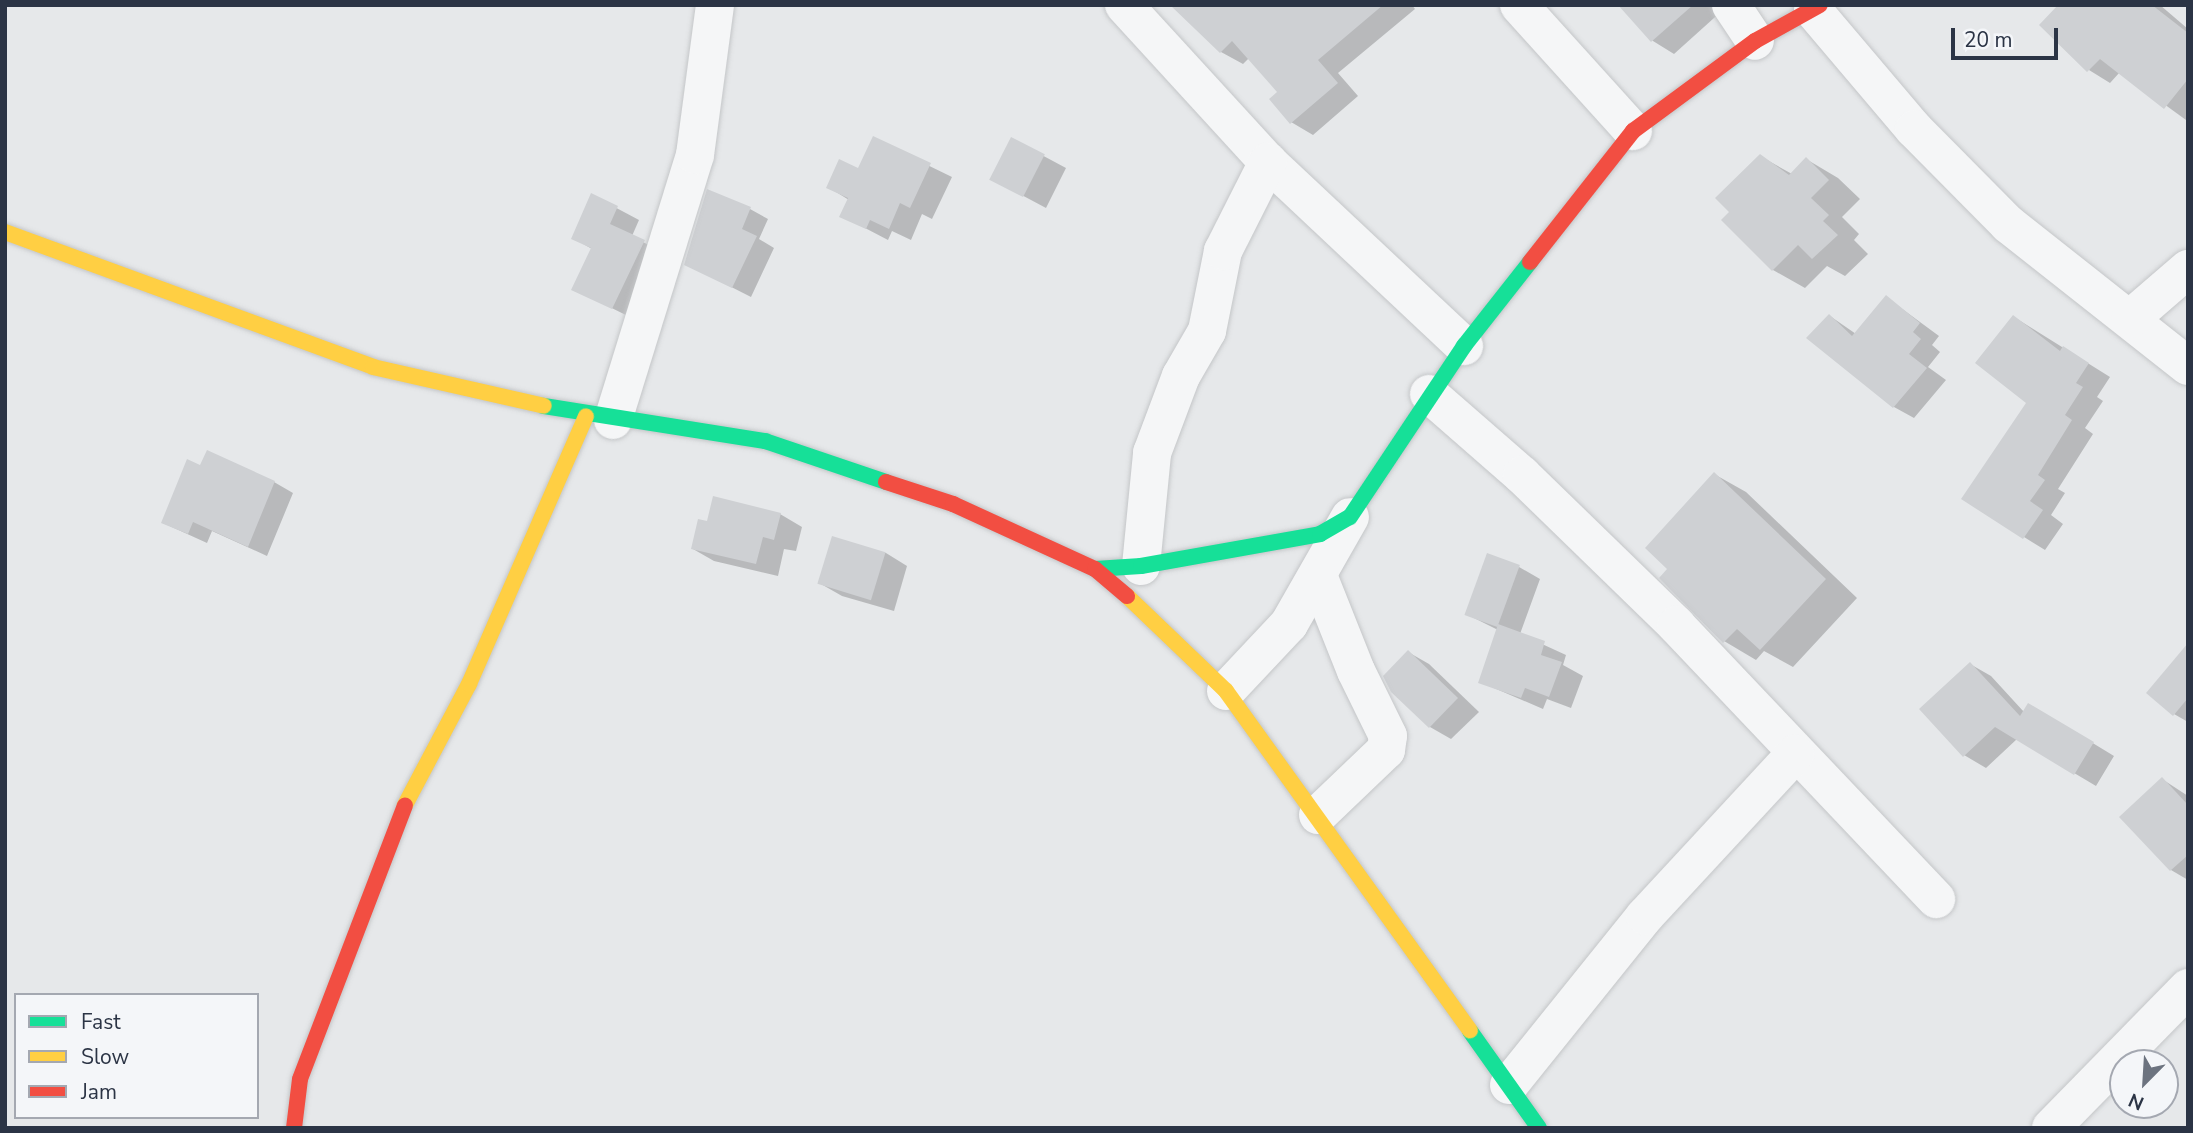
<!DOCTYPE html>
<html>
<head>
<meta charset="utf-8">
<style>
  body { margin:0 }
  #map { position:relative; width:2193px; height:1133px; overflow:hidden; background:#e6e8ea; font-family:"Nunito Sans",sans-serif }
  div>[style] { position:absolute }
  .shadow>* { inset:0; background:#0003 }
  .building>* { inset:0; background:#ced0d3; transform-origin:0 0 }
  .roads { filter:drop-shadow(0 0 2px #c4c6c8) drop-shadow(0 0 2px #c4c6c8) }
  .street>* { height:38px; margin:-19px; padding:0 19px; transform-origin:19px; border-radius:19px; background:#f5f6f7 }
  .fast>* { height:16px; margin:-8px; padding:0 8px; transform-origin:8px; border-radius:8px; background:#16e098 }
  .slow>* { height:16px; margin:-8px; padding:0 8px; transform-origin:8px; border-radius:8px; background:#ffcf43 }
  .jam>* { height:16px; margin:-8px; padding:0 8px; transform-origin:8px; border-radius:8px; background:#f24e42 }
  span { translate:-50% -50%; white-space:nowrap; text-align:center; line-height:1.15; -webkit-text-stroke:5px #f4f6f9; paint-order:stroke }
  .frame { position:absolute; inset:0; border:7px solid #2b3445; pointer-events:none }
  .legend { position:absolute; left:14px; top:993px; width:245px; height:126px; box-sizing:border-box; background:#f4f6f9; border:2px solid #a4a8b1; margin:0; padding:9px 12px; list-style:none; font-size:21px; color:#2b3445 }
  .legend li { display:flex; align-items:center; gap:14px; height:35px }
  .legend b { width:35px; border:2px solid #a4a8b1 }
  .north { position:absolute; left:2109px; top:1049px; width:70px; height:70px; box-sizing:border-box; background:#f4f6f9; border:2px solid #a4a8b1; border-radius:50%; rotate:204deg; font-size:19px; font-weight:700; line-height:28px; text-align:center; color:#2b3445 }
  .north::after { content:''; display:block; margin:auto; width:24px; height:32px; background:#6c737f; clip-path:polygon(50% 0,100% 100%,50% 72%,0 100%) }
  .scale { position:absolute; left:1951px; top:28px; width:107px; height:32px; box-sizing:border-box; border:4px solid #2b3445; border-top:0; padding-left:9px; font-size:21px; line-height:24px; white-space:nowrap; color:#2b3445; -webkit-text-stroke:5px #f4f6f9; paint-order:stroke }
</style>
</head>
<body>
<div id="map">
  <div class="shadow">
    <div style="clip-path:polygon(1185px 5px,1412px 5px,1415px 9px,1338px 73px,1358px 96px,1313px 135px,1291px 122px,1279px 93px,1249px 58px,1243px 64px,1221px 52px,1179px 12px)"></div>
    <div style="clip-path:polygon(1620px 5px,1721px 5px,1724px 9px,1674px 54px,1653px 41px)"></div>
    <div style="clip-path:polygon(2110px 5px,2160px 5px,2188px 29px,2186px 120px,2120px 72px,2110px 83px,2089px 70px)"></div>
    <div style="clip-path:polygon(874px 139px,952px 177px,932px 219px,922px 214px,911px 240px,892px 231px,888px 240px,842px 216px,849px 200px,828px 187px,859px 171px)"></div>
    <div style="clip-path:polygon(1012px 139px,1066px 168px,1046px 208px,1014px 191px)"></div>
    <div style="clip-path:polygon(1760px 156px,1792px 174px,1806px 159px,1838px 178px,1860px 199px,1842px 217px,1859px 234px,1854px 240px,1868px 254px,1845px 276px,1827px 266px,1805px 288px,1773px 270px,1732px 212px)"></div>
    <div style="clip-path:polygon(592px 195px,639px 220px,632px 236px,665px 254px,634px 319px,573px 289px,592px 249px,573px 238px)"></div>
    <div style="clip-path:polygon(750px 209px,768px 219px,759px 239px,774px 248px,751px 297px,686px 264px)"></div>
    <div style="clip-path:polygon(1886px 297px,1939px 336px,1932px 345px,1940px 352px,1928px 367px,1946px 380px,1914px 418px,1894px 407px,1830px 316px,1856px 334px)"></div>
    <div style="clip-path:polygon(2014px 317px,2110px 377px,2097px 397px,2103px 401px,2085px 428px,2093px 434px,2058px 489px,2065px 493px,2051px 515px,2063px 524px,2045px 550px,2024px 537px,2029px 403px)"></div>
    <div style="clip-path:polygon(1714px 474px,1746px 492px,1857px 598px,1793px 667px,1764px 651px,1756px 660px,1724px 641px,1669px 569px)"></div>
    <div style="clip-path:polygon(274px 482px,293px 493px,267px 556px,212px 531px,207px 543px,163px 523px)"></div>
    <div style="clip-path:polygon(780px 514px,802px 527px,796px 551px,784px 549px,778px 576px,714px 561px,693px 549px,708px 523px)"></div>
    <div style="clip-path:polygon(833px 539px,886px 553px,907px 566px,894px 611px,842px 596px,821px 584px)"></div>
    <div style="clip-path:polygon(1519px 567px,1540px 579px,1520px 634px,1566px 655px,1563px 665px,1583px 676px,1571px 708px,1547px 699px,1543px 709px,1480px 682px,1498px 630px,1466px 614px)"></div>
    <div style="clip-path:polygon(2188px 646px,2188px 722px,2174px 714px)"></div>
    <div style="clip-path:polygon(1408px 652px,1429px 664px,1479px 712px,1451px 739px,1430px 727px)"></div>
    <div style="clip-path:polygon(1970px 664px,1991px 676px,2024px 712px,2050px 717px,2114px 756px,2096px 786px,2017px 739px,1986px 768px,1964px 755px)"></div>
    <div style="clip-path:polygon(2162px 779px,2188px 796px,2188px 880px,2171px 870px,2122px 817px)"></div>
  </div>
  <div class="building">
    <div style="clip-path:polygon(1170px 5px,1383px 5px,1318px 60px,1338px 83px,1290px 124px,1269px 99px,1277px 92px,1232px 41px,1220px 53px)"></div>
    <div style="clip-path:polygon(1618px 5px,1693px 5px,1651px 42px)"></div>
    <div style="clip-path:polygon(2058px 5px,2152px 5px,2188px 33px,2188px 79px,2164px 109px,2100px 59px,2087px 72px,2039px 25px)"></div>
    <div style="clip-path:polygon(873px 136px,931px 163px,910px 208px,900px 203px,889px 229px,870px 220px,866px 229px,839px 217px,848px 198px,826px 188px,839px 159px,858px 168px)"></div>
    <div style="left:1011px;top:137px;width:38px;height:48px;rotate:27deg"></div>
    <div style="clip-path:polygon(1760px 154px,1789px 175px,1806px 157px,1829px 180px,1811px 198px,1829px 215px,1823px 221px,1838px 235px,1812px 259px,1798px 245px,1772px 271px,1721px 220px,1729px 212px,1715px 198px)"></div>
    <div style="clip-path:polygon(707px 189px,751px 207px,742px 229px,757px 236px,732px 288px,684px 265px)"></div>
    <div style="clip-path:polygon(591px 193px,618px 206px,610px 224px,645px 240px,612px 309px,571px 290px,591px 248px,571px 239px)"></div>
    <div style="clip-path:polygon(1886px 295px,1920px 323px,1913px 332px,1921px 339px,1909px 354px,1927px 368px,1893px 408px,1806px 338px,1829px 314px,1852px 336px)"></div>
    <div style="clip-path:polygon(2013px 315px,2060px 351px,2063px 346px,2089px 363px,2076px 383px,2083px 387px,2065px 415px,2072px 420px,2038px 475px,2045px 480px,2030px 501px,2043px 510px,2023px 539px,1961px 499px,2026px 403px,1975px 363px)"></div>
    <div style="clip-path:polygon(207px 450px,275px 481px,248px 547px,193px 522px,188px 534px,161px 523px,187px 459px,200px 465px)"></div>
    <div style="clip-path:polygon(1714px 472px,1826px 579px,1760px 650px,1737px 629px,1723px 643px,1659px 578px,1667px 569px,1645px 548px)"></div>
    <div style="clip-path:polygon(713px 496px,781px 513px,774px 540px,763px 537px,756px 564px,691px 549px,698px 519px,707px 521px)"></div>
    <div style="left:832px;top:536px;width:56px;height:50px;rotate:17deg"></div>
    <div style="left:1487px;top:553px;width:35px;height:66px;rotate:20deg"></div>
    <div style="clip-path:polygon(1498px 624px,1545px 641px,1541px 655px,1562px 662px,1549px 697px,1525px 688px,1521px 698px,1478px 683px)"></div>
    <div style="clip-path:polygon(2188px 643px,2188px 698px,2173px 716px,2146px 693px)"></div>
    <div style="clip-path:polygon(1408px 650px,1458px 698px,1429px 728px,1391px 692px,1383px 676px)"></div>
    <div style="clip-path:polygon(1970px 662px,2020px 716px,2028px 703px,2094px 742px,2074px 775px,1995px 727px,1963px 757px,1919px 709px)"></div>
    <div style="clip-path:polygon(2162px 777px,2188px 805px,2188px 855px,2170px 871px,2119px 817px)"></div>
  </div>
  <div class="roads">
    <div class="street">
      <div style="left:1124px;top:5px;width:213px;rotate:47.5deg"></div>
      <div style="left:1268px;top:162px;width:269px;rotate:43.2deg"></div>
      <div style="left:1519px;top:5px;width:170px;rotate:47.9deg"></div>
      <div style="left:1731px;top:5px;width:43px;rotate:56.3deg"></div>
      <div style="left:1813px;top:10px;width:156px;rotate:49.7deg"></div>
      <div style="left:1914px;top:129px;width:134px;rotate:45.3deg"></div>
      <div style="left:2008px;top:224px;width:229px;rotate:38.3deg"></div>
      <div style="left:2130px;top:319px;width:77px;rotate:-40.8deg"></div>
      <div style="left:1429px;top:394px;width:123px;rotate:41.1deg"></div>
      <div style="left:1522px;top:475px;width:215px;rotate:44.2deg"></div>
      <div style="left:1676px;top:625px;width:378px;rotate:46.5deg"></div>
      <div style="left:613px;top:420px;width:277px;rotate:-72.8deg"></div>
      <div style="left:695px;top:155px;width:151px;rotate:-82.4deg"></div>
      <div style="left:1141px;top:566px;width:114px;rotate:-84.4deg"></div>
      <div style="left:1152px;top:453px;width:82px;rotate:-69.4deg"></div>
      <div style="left:1181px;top:376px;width:52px;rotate:-60deg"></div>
      <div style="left:1207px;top:331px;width:82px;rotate:-78.7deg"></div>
      <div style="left:1223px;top:251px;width:100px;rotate:-63.2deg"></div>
      <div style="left:1226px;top:691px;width:92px;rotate:-46.8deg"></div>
      <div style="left:1289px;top:624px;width:123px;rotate:-60.3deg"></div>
      <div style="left:1318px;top:815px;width:94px;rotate:-43.7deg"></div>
      <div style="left:1386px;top:750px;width:14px;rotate:-82deg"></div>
      <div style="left:1388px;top:736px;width:72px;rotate:-116.2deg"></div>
      <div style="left:1356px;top:671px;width:100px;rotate:-111.7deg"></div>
      <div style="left:1509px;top:1085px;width:217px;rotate:-51.2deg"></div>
      <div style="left:1645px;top:916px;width:221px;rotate:-47.2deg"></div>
      <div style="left:2051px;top:1128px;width:196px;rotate:-45.6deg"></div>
    </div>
    <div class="fast">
      <div style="left:544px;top:406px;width:224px;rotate:9deg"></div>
      <div style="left:765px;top:441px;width:128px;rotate:18.7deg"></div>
      <div style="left:1095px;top:569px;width:46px;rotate:-3.7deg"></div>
      <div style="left:1141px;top:566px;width:182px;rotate:-10.1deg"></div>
      <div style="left:1320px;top:534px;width:34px;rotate:-30deg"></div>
      <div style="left:1350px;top:517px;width:206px;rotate:-56.3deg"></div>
      <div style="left:1464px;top:346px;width:107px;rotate:-51.8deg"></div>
      <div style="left:1470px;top:1031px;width:119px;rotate:54.6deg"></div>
    </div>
    <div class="slow">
      <div style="left:5px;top:232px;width:392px;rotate:20.1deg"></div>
      <div style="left:373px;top:367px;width:175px;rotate:12.8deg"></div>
      <div style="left:1127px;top:596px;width:137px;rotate:43.8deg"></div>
      <div style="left:1226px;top:691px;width:418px;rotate:54.3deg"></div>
      <div style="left:405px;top:805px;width:137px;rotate:-62.1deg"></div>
      <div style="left:469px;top:684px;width:292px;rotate:-66.4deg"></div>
    </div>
    <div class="jam">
      <div style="left:1530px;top:262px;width:167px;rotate:-51.8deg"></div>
      <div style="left:1633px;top:131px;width:152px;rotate:-36.4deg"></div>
      <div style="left:1755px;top:41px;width:74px;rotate:-29deg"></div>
      <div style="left:886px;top:482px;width:71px;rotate:18.2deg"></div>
      <div style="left:953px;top:504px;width:156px;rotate:24.6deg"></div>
      <div style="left:1095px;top:569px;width:42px;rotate:40.2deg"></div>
      <div style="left:294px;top:1128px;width:49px;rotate:-83deg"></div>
      <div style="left:300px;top:1079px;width:293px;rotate:-69deg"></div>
    </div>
  </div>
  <div class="frame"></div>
  <ul class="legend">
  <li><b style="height:9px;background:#16e098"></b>Fast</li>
  <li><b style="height:9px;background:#ffcf43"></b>Slow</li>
  <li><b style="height:9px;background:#f24e42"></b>Jam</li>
  </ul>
  <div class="north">N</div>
  <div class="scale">20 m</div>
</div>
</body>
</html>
